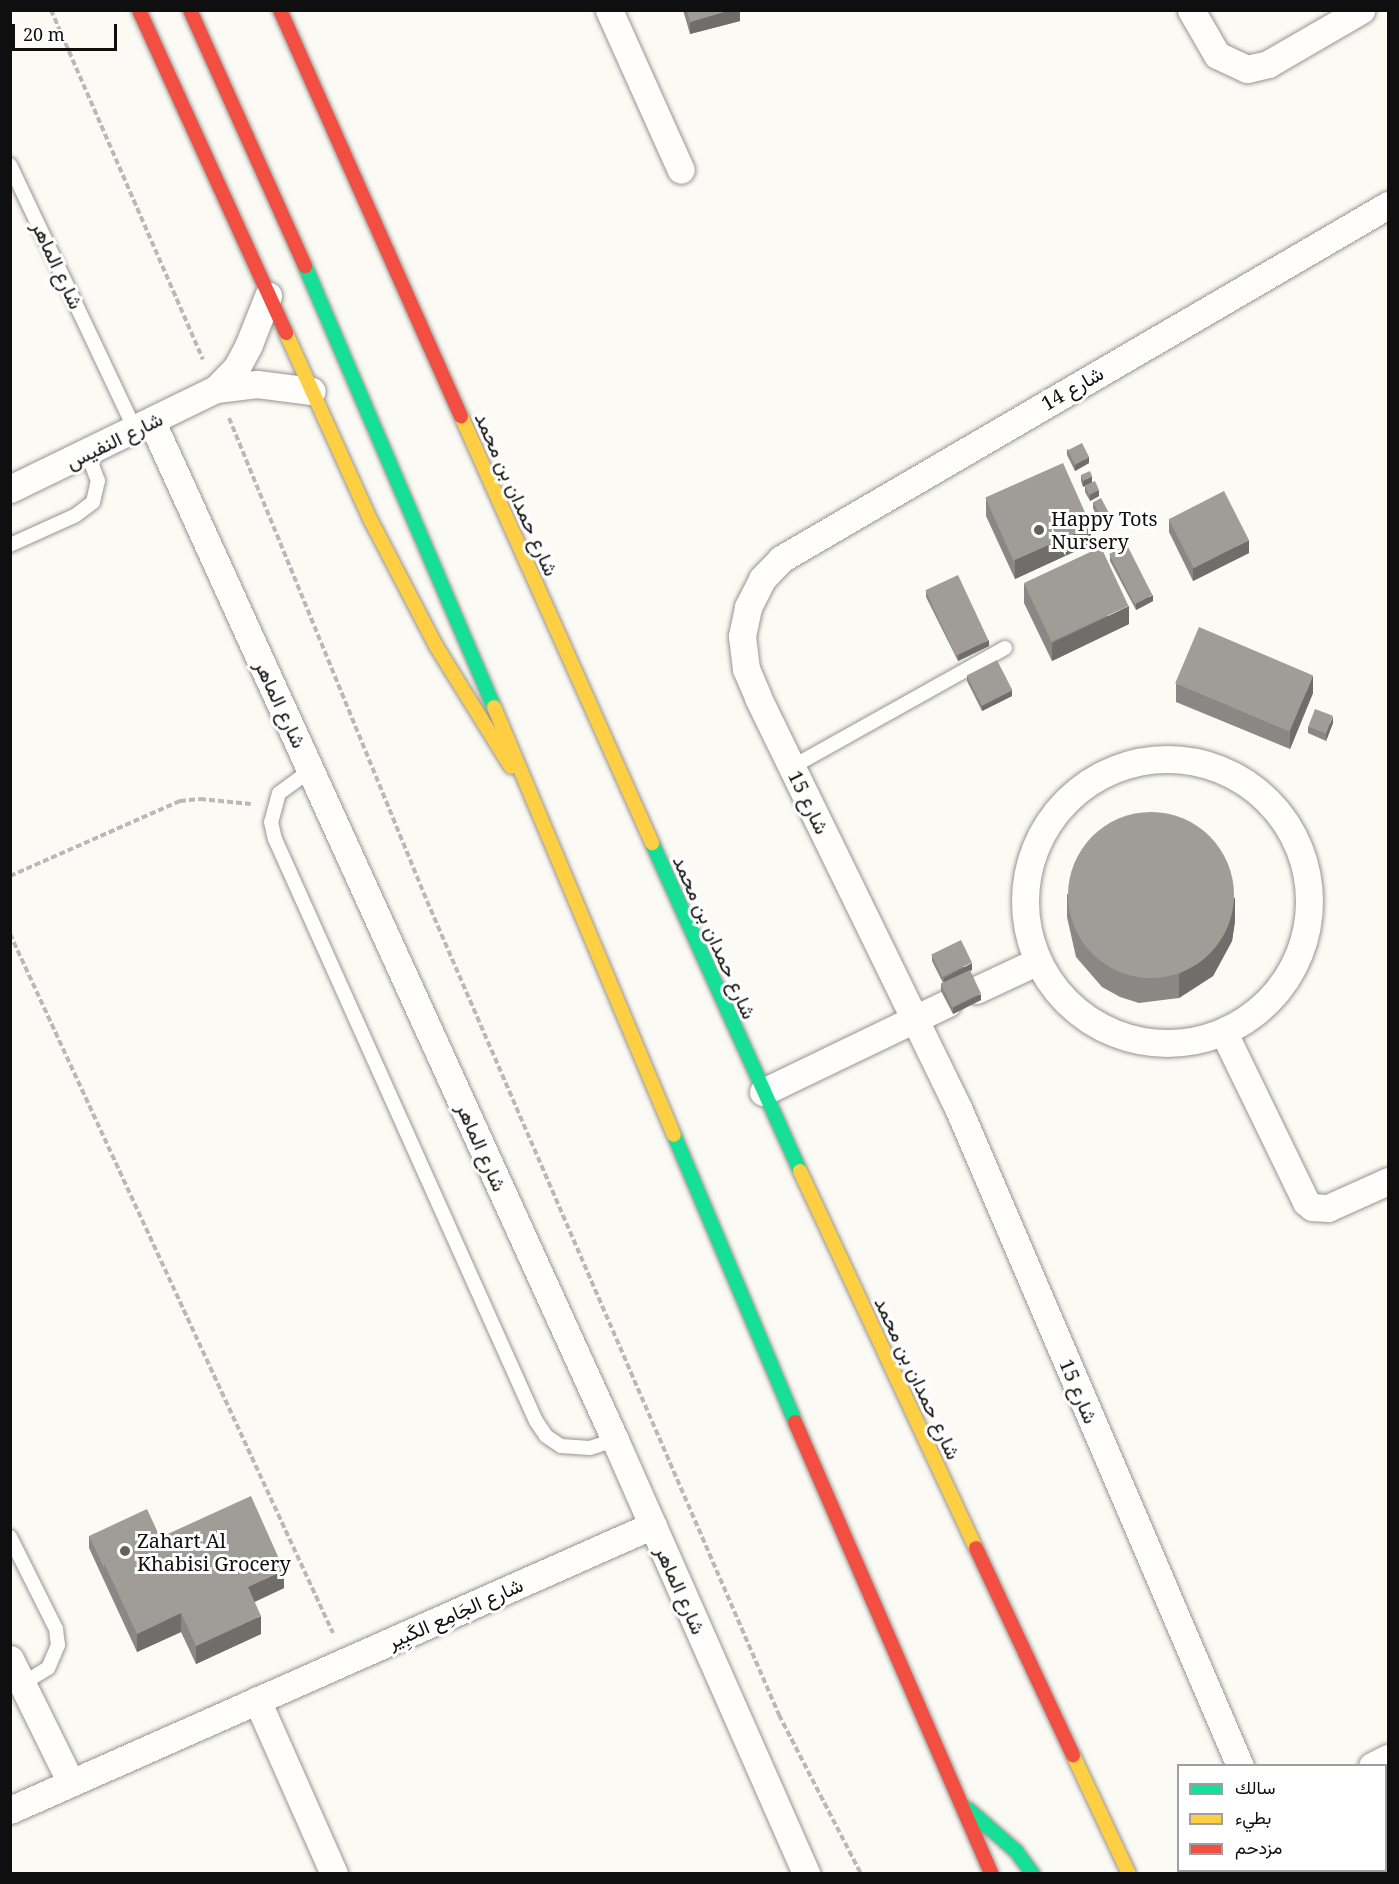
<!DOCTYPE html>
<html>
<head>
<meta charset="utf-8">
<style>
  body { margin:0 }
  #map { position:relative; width:1399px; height:1884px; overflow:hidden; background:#fcfaf4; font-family:"Noto Serif",Vazirmatn,serif }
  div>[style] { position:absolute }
  .path>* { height:4px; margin-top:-2px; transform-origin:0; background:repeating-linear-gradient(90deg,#b9b9b8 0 6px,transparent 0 9px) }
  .roads { filter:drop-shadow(0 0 2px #969592) drop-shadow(0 0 2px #969592) }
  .lane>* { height:14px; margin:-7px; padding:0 7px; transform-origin:7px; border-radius:7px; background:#fffefd }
  .street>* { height:27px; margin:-13.5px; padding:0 13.5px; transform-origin:13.5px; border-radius:13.5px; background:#fffefd }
  .street>.ring { margin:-13.5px; padding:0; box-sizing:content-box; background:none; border:27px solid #fffefd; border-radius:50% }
  .fast>* { height:14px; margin:-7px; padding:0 7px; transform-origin:7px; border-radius:7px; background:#16e098 }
  .slow>* { height:14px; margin:-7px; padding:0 7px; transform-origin:7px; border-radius:7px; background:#ffcf43 }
  .jam>* { height:14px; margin:-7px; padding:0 7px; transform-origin:7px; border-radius:7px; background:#f24e42 }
  .wall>* { inset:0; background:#8a8784 }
  .shaded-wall>* { inset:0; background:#706e6b }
  .building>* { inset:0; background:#a09d99; transform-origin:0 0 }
  .round { border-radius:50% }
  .dots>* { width:16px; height:16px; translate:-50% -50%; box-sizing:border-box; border:3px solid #fff; border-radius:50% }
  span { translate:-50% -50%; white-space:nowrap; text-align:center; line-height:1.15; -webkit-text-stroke:6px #fff; paint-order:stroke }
  .street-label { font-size:20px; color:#0f0f0f }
  .poi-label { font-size:20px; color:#0f0f0f }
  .left { translate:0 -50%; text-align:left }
  .frame { position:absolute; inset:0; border:12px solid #0f0f0f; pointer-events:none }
  .legend { position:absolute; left:1177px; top:1764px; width:210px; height:108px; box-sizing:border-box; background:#fff; border:2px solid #9f9f9f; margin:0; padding:8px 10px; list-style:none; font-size:18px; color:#0f0f0f }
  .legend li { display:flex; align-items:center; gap:12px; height:30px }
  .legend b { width:30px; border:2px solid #9f9f9f }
  .scale { position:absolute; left:12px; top:24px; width:105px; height:27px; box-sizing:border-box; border:3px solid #0f0f0f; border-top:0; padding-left:8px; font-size:18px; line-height:21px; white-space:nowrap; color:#0f0f0f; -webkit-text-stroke:4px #fff; paint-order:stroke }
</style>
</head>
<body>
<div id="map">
  <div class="path">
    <div style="left:51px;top:10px;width:381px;rotate:66.5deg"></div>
    <div style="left:229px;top:418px;width:522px;rotate:67.71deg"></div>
    <div style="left:427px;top:901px;width:887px;rotate:66.61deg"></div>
    <div style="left:779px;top:1715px;width:179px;rotate:62.7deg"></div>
    <div style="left:10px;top:876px;width:186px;rotate:-23.8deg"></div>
    <div style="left:180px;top:801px;width:20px;rotate:-6deg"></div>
    <div style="left:200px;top:799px;width:51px;rotate:5.6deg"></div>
    <div style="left:10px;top:934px;width:770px;rotate:65.2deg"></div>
  </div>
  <div class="roads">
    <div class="lane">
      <div style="left:10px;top:165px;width:293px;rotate:64.7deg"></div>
      <div style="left:10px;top:545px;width:72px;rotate:-24.4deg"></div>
      <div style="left:76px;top:515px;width:21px;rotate:-37deg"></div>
      <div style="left:93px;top:502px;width:22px;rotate:-77deg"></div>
      <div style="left:98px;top:481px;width:30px;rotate:-111deg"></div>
      <div style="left:792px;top:767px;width:244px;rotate:-29.2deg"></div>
      <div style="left:311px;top:770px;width:39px;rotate:144deg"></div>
      <div style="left:279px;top:793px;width:30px;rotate:105deg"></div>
      <div style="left:271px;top:822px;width:17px;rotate:77deg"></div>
      <div style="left:275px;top:839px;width:638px;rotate:65.85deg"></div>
      <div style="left:536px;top:1421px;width:18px;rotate:56deg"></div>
      <div style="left:546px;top:1436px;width:18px;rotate:34deg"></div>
      <div style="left:561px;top:1446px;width:29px;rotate:4deg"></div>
      <div style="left:590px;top:1448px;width:26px;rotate:-18deg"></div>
      <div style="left:10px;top:1537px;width:103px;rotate:63.4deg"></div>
      <div style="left:56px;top:1629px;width:16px;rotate:83deg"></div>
      <div style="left:58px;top:1645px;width:25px;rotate:113deg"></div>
      <div style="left:48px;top:1668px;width:31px;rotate:148deg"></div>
    </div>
    <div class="street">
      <div style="left:609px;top:10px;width:175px;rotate:65.8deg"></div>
      <div style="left:1191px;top:10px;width:52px;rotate:60deg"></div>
      <div style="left:1217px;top:55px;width:33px;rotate:25deg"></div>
      <div style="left:1247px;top:69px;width:22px;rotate:-13deg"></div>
      <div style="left:1268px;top:64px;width:108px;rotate:-30.1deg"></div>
      <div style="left:216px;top:389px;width:30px;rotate:-46deg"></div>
      <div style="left:237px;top:367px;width:26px;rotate:-62deg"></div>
      <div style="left:249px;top:344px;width:52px;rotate:-68.4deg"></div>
      <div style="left:152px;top:422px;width:1118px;rotate:65.54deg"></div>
      <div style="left:615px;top:1440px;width:474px;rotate:66.2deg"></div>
      <div style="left:10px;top:489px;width:229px;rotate:-25.9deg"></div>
      <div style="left:216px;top:389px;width:41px;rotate:-7deg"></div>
      <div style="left:257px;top:384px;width:55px;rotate:7.3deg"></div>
      <div class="ring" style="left:1025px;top:759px;width:257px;height:257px"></div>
      <div style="left:976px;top:990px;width:68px;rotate:-25.1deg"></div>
      <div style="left:1224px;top:1033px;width:188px;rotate:64.1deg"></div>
      <div style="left:1306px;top:1202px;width:8px;rotate:40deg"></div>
      <div style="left:1312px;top:1207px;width:16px;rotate:4deg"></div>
      <div style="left:1328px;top:1208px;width:66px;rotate:-24.2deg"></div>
      <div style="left:763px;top:1092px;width:205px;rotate:-25.7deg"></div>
      <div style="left:10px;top:1659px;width:138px;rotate:63.8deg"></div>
      <div style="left:257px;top:1700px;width:190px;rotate:66.1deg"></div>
      <div style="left:1240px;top:1766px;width:714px;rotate:-113.19deg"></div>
      <div style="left:959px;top:1110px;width:459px;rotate:-116deg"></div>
      <div style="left:758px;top:697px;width:30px;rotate:-113deg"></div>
      <div style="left:746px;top:669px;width:33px;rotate:-97deg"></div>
      <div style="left:742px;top:636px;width:30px;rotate:-78deg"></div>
      <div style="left:748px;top:607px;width:31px;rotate:-63deg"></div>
      <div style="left:762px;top:579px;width:28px;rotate:-46deg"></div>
      <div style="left:781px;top:559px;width:703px;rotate:-30.25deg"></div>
      <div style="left:1372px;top:1766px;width:18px;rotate:-27deg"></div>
      <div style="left:10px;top:1810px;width:703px;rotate:-23.9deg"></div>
      <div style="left:1285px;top:1870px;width:4px;rotate:63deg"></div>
    </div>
    <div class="fast">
      <div style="left:305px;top:266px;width:480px;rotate:66.8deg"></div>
      <div style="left:652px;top:843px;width:360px;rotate:65.7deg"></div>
      <div style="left:674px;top:1135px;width:311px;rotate:67.1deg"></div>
      <div style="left:968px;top:1809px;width:64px;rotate:41.2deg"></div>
      <div style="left:1016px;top:1851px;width:29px;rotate:54deg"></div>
    </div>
    <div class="slow">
      <div style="left:286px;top:333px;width:206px;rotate:65.7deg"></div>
      <div style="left:371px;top:521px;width:141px;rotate:62.5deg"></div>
      <div style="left:436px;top:646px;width:142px;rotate:58.2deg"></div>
      <div style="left:461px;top:416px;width:468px;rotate:65.9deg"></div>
      <div style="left:494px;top:707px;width:464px;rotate:67.2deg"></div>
      <div style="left:800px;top:1171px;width:416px;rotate:65deg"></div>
      <div style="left:1073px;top:1755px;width:132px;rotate:64.8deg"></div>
    </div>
    <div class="jam">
      <div style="left:139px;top:10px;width:355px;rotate:65.5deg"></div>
      <div style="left:190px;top:10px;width:281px;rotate:65.8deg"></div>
      <div style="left:280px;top:10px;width:445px;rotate:66deg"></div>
      <div style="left:795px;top:1422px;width:493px;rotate:66.5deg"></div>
      <div style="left:976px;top:1548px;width:229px;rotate:64.9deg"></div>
    </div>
  </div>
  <div class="wall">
    <div style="clip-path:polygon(683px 10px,740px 10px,740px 21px,690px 34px)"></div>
    <div style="clip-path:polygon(1067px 449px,1089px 463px,1075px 471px,1067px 455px)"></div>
    <div style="clip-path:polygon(1081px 475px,1092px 482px,1099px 496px,1090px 501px,1085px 492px,1085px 486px,1083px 487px,1081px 481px)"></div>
    <div style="clip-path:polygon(986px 498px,1091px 544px,1015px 579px,986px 516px)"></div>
    <div style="clip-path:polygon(1093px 502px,1110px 521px,1101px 526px,1093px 508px)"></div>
    <div style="clip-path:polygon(1169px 519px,1249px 553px,1193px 581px,1169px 532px)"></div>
    <div style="clip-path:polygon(1110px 555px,1153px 601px,1136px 610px,1110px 561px)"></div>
    <div style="clip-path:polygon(1024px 584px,1129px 624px,1052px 661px,1024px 603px)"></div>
    <div style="clip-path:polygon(926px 591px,989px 646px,958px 661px,926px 597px)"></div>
    <div style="clip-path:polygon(967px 675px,1012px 696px,982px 711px,967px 681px)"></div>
    <div style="clip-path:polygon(1176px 684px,1313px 693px,1290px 749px,1176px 702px)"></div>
    <div style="clip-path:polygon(1333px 723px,1326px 741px,1308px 733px,1308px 727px)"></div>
    <div style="clip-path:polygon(1067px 894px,1235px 921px,1232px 941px,1213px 976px,1179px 998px,1139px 1003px,1120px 997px,1102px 987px,1076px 957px,1067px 917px)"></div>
    <div style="clip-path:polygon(932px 955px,972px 970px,970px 971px,981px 1000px,953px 1014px,941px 991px,941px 984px,943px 983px,932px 961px)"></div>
    <div style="clip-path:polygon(89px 1536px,160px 1537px,284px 1588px,254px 1602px,261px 1634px,196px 1664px,181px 1632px,137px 1652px,89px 1548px)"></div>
  </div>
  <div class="shaded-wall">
    <div style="clip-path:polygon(731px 10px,740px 10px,740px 21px,690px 34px,690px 22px)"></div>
    <div style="clip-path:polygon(1089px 457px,1089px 463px,1075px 471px,1075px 465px)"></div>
    <div style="clip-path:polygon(1092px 476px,1092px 483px,1083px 487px,1083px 481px)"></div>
    <div style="clip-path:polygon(1099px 490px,1099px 496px,1090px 501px,1090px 495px)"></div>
    <div style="clip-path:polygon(1110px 515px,1110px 521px,1101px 526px,1101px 519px)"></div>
    <div style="clip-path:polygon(1091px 526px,1091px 544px,1015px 579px,1015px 560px)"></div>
    <div style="clip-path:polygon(1249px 540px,1249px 553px,1193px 581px,1193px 568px)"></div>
    <div style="clip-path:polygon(1153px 595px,1153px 601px,1136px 610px,1136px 604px)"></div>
    <div style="clip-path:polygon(1129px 606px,1129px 624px,1052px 661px,1052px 643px)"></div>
    <div style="clip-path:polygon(989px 640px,989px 646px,958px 661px,958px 655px)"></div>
    <div style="clip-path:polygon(1313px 675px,1313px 693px,1290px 749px,1290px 731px)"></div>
    <div style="clip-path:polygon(1012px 690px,1012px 696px,982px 711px,982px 704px)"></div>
    <div style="clip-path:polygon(1333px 716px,1333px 723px,1326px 741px,1326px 734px)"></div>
    <div style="clip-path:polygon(1235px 897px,1235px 921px,1232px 941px,1213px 976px,1179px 998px,1179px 975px)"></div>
    <div style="clip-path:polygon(972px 963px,972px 970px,944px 984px,944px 978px)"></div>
    <div style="clip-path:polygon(981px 994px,981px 1000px,953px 1014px,953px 1008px)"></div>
    <div style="clip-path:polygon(284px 1570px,284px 1588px,248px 1605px,248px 1587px)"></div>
    <div style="clip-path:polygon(181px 1613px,181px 1632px,137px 1652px,137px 1634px)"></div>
    <div style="clip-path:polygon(261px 1616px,261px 1634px,196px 1664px,196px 1646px)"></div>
  </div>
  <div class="building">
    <div style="clip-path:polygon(687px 10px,731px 10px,690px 22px)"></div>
    <div style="left:1082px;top:443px;width:16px;height:16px;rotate:63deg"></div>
    <div style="left:1063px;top:463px;width:69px;height:85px;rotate:66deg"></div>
    <div style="clip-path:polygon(1090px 471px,1092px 476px,1083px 481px,1081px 475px)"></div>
    <div style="left:1095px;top:481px;width:10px;height:11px;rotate:66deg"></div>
    <div style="left:1224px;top:491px;width:55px;height:62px;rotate:63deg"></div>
    <div style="left:1101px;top:498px;width:19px;height:9px;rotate:62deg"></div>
    <div style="left:1127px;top:545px;width:56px;height:20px;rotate:63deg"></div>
    <div style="left:1101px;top:547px;width:65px;height:85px;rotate:65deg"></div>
    <div style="left:958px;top:575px;width:72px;height:36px;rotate:65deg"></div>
    <div style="left:1199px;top:627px;width:124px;height:61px;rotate:23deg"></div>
    <div style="left:997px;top:660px;width:34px;height:34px;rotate:63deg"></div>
    <div style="left:1315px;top:709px;width:19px;height:19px;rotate:21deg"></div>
    <div class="round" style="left:1068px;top:812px;width:166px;height:166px"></div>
    <div style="left:961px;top:940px;width:25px;height:33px;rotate:64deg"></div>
    <div style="left:970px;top:970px;width:26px;height:32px;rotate:65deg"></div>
    <div style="clip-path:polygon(251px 1496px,284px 1570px,248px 1587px,261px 1616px,196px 1646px,181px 1613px,137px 1634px,104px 1563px)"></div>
    <div style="clip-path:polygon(147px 1509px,160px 1537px,104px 1563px,104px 1568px,89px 1536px)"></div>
  </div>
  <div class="dots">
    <div style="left:1039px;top:530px;background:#62615f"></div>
    <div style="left:125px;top:1551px;background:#62615f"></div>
  </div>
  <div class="street-label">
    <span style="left:58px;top:265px;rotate:65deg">شارع الماهر</span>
    <span style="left:1072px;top:388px;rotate:-30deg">شارع 14</span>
    <span style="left:114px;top:440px;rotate:-26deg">شارع النفيس</span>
    <span style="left:517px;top:494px;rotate:66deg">شارع حمدان بن محمد</span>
    <span style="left:281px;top:704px;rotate:65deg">شارع الماهر</span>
    <span style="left:809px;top:802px;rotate:64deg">شارع 15</span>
    <span style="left:715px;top:937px;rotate:66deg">شارع حمدان بن محمد</span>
    <span style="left:482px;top:1147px;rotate:66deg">شارع الماهر</span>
    <span style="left:918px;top:1378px;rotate:65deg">شارع حمدان بن محمد</span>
    <span style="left:1079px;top:1391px;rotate:67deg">شارع 15</span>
    <span style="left:681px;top:1590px;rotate:66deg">شارع الماهر</span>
    <span style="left:455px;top:1613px;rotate:-24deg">شارع الجَامِع الكَبِير</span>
  </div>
  <div class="poi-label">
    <span class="left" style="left:1051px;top:530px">Happy Tots<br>Nursery</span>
    <span class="left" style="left:137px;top:1552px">Zahart Al<br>Khabisi Grocery</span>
  </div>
  <div class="frame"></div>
  <ul class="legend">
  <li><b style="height:8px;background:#16e098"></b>سالك</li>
  <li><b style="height:8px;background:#ffcf43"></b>بطيء</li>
  <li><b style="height:8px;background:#f24e42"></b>مزدحم</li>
  </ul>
  <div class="scale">20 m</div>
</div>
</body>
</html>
